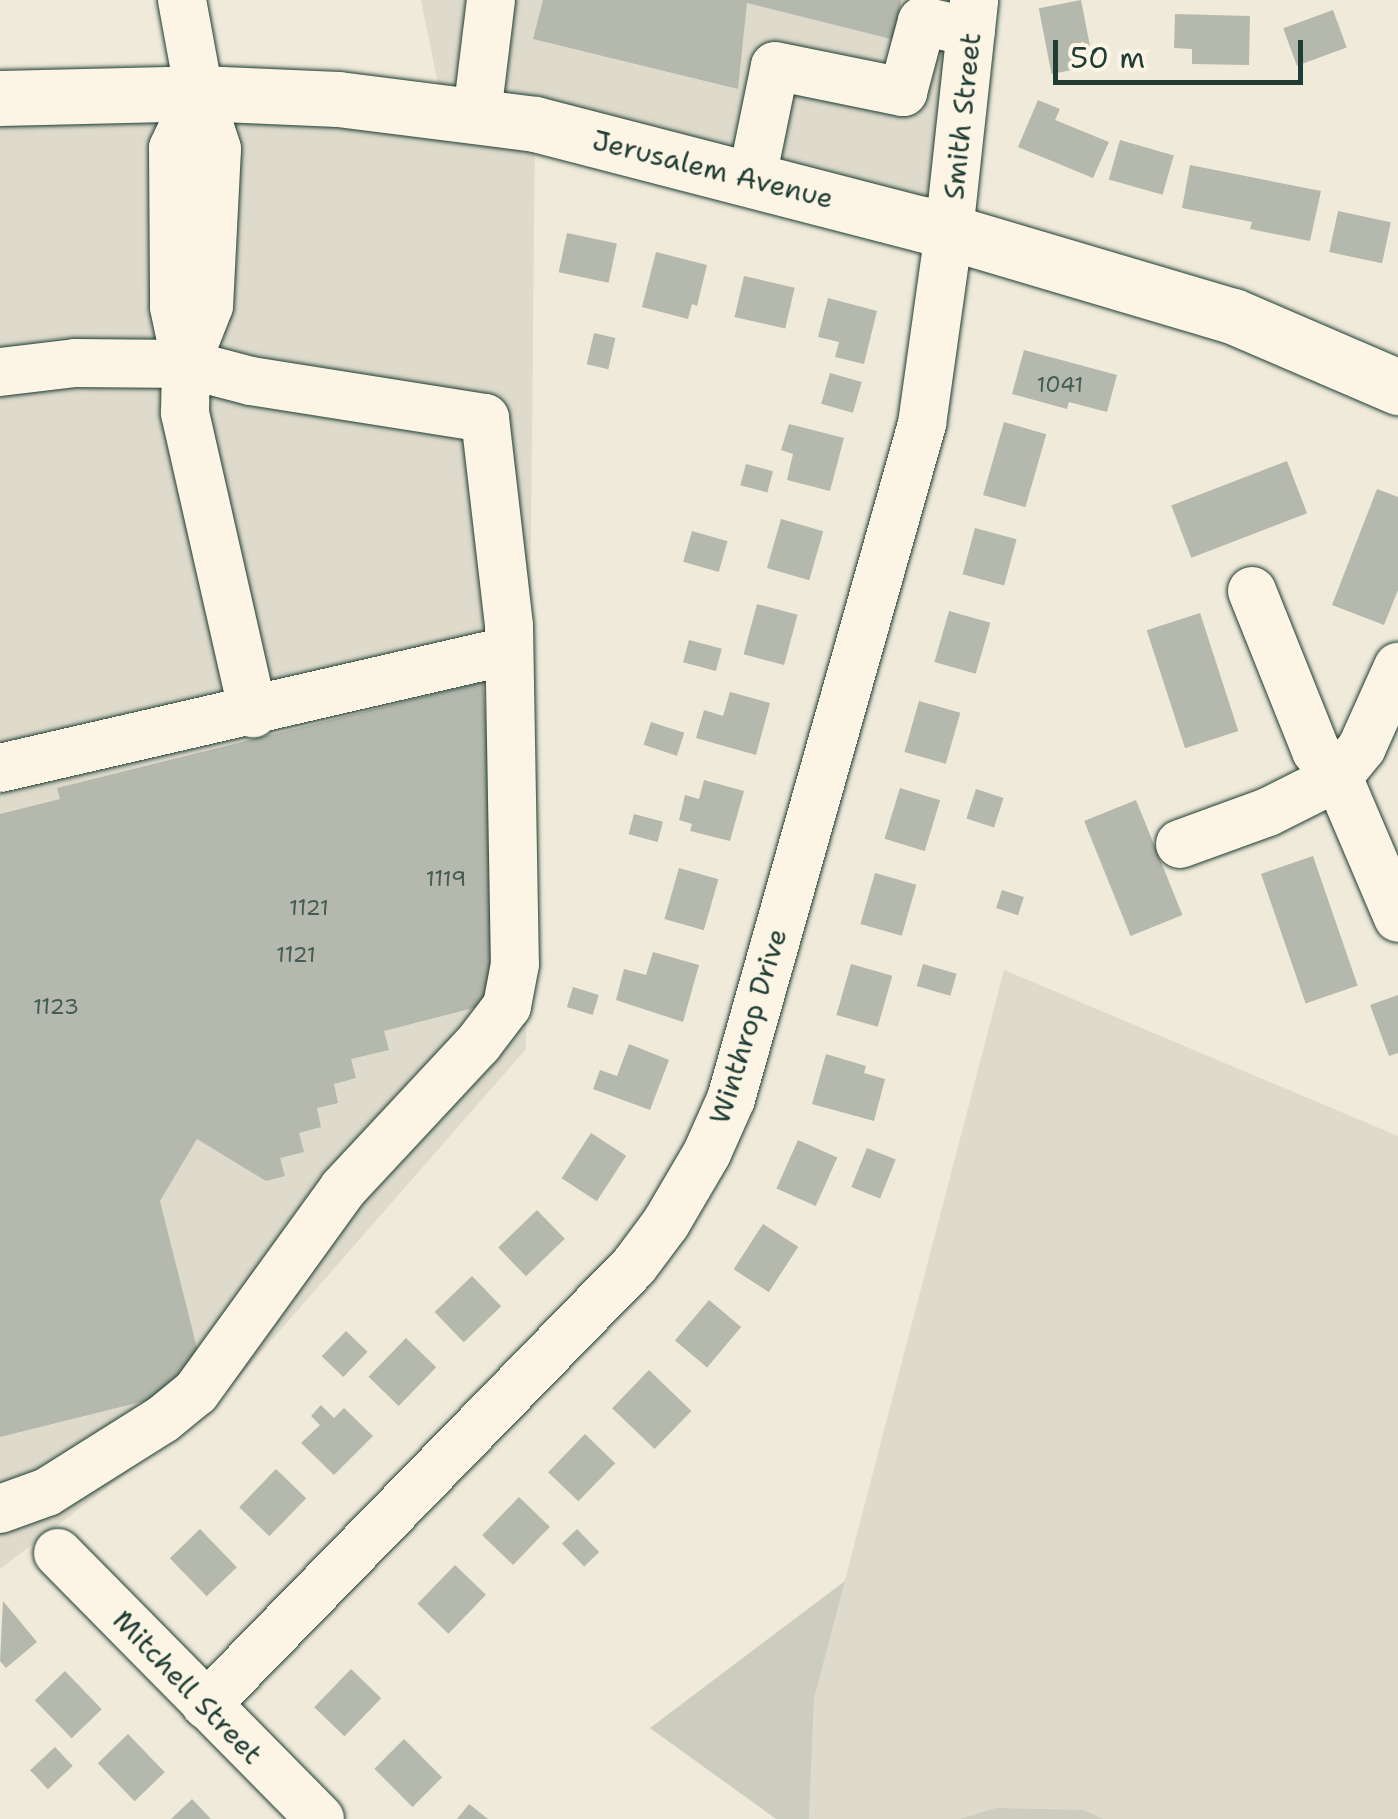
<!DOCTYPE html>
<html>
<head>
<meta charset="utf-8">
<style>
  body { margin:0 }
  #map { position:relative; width:1398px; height:1819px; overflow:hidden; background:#efeada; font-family:"Shantell Sans",sans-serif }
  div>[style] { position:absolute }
  .built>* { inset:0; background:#dedbcc }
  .green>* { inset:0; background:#cccdbf }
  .building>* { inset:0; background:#b5b9ad; transform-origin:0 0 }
  .roads { filter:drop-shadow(0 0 2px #1f3d34) drop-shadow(0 0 2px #1f3d34) }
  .minor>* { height:48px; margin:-24px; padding:0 24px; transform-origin:24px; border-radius:24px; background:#fcf5e5 }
  .major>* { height:55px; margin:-27.5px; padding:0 27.5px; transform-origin:27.5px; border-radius:27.5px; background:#fcf5e5 }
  span { translate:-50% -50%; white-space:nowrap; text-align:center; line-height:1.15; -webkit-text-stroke:8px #fcf5e5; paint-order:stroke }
  .number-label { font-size:22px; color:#445c52 }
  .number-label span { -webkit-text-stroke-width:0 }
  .street-label { font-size:28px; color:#1f3d34 }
  .scale { position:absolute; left:1053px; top:40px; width:250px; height:45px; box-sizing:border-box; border:5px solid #1f3d34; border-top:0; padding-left:12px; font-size:30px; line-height:35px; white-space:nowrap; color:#1f3d34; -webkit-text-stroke:8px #fcf5e5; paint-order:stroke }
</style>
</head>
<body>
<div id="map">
  <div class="built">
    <div style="clip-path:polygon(421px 0,974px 0,949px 232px,535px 124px,526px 1049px,213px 1407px,0 1569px,0 98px,443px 109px)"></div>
    <div style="clip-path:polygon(1004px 970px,1398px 1136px,1398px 1819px,809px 1819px,814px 1699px)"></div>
  </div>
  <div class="green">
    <div style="clip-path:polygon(845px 1581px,814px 1699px,809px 1819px,776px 1819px,650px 1728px)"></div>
    <div style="clip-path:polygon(996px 1808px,1084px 1810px,1103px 1819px,960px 1819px)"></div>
  </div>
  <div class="building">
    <div style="clip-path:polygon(543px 0,901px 0,895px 40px,747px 3px,738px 89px,533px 39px)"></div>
    <div style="left:1081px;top:0;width:67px;height:43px;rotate:79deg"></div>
    <div style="left:1333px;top:10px;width:40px;height:53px;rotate:70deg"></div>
    <div style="clip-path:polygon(1175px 14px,1250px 16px,1249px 65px,1192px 64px,1192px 49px,1174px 48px)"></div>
    <div style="clip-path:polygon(1038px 100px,1060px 109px,1055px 120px,1109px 142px,1093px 178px,1018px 147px)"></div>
    <div style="left:1120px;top:140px;width:56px;height:41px;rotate:16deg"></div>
    <div style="clip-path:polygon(1190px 165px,1321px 191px,1310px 241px,1250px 229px,1252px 222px,1182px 208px)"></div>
    <div style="left:1338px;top:211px;width:54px;height:42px;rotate:12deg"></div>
    <div style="left:567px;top:233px;width:51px;height:40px;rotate:12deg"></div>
    <div style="clip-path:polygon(656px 252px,707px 265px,697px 306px,692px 304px,688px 319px,642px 307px)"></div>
    <div style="left:744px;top:276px;width:52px;height:42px;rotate:13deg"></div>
    <div style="clip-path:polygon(828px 298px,877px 311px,864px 364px,835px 357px,839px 342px,818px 337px)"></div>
    <div style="left:594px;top:333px;width:22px;height:32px;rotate:13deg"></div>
    <div style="clip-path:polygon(1024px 350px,1117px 375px,1107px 412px,1069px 402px,1067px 409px,1012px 394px)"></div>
    <div style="left:830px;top:373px;width:33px;height:32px;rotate:16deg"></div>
    <div style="left:1004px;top:422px;width:44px;height:76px;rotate:16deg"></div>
    <div style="clip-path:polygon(789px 424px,844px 438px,830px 491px,787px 480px,793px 454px,781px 450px)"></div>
    <div style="left:1287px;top:461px;width:56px;height:124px;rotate:69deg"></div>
    <div style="left:746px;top:464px;width:28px;height:22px;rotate:15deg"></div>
    <div style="clip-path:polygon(1377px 489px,1398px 497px,1398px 590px,1384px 625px,1332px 605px)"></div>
    <div style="left:781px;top:519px;width:44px;height:51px;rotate:16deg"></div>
    <div style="left:975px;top:528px;width:43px;height:48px;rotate:15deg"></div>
    <div style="left:692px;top:531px;width:37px;height:32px;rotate:16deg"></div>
    <div style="left:757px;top:604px;width:42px;height:52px;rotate:15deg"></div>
    <div style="left:949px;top:611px;width:43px;height:53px;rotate:16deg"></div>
    <div style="left:1200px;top:613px;width:124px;height:56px;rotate:72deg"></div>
    <div style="left:689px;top:640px;width:34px;height:23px;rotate:15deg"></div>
    <div style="clip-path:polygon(483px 682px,499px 916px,489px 994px,481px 1006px,384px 1031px,389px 1050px,351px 1059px,356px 1078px,334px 1084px,338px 1103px,317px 1108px,321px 1127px,299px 1133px,304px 1152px,280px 1158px,285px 1176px,266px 1181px,197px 1139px,160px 1201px,201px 1364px,185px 1391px,0 1437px,0 814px,60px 799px,57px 788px)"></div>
    <div style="clip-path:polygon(730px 692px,770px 703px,756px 755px,696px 738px,704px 710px,723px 716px)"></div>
    <div style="left:919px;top:701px;width:43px;height:53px;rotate:16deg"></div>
    <div style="left:651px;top:722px;width:35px;height:24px;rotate:18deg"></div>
    <div style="clip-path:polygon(704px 780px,744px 791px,730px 841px,690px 831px,692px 824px,679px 820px,685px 795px,699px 799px)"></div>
    <div style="left:900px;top:788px;width:42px;height:53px;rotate:17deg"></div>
    <div style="left:976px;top:789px;width:29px;height:31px;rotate:18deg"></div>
    <div style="left:1136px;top:800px;width:124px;height:56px;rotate:68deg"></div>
    <div style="left:634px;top:814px;width:30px;height:21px;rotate:15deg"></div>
    <div style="left:1313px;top:856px;width:137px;height:55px;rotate:71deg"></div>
    <div style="left:679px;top:868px;width:41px;height:53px;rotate:16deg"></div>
    <div style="left:875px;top:873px;width:43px;height:53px;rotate:16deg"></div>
    <div style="left:1002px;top:890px;width:23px;height:19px;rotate:18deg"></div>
    <div style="clip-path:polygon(653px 952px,699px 965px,683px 1022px,616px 1000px,624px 969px,646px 975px)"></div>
    <div style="left:851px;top:964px;width:43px;height:53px;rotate:16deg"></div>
    <div style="left:923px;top:964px;width:35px;height:23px;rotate:16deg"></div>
    <div style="left:573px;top:987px;width:27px;height:21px;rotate:17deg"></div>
    <div style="clip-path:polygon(1398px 995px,1398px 1053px,1389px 1056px,1370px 1005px)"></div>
    <div style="clip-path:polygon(629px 1044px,669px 1060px,650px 1110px,593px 1089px,600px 1070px,617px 1076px)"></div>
    <div style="clip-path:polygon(826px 1054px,866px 1066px,864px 1073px,885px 1079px,874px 1121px,812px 1104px)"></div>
    <div style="left:591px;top:1133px;width:42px;height:54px;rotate:33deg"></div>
    <div style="left:798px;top:1140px;width:43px;height:53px;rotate:24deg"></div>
    <div style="left:867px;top:1148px;width:31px;height:42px;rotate:22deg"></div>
    <div style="left:537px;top:1210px;width:40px;height:54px;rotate:46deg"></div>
    <div style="left:763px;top:1224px;width:42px;height:54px;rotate:33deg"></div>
    <div style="left:472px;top:1276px;width:42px;height:52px;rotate:46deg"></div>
    <div style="left:709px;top:1300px;width:42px;height:53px;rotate:40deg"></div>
    <div style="left:346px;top:1331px;width:30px;height:35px;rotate:44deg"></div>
    <div style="left:406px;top:1338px;width:42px;height:54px;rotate:44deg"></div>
    <div style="left:649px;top:1370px;width:59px;height:53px;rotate:44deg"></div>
    <div style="clip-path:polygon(321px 1405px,334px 1418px,344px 1408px,373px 1436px,334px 1475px,301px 1443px,320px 1425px,311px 1416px)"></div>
    <div style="left:585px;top:1434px;width:42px;height:53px;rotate:44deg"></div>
    <div style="left:276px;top:1469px;width:42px;height:53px;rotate:44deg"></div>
    <div style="left:519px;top:1497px;width:43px;height:53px;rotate:44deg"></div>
    <div style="left:200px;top:1529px;width:53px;height:42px;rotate:46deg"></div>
    <div style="left:577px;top:1529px;width:32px;height:21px;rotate:46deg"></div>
    <div style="left:455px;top:1565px;width:43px;height:54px;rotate:44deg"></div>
    <div style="clip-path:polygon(3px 1601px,37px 1642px,6px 1668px,0 1661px)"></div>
    <div style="left:351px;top:1669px;width:42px;height:53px;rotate:44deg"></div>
    <div style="left:65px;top:1671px;width:53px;height:42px;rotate:46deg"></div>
    <div style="left:128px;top:1734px;width:53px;height:42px;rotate:46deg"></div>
    <div style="left:404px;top:1739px;width:54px;height:42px;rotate:45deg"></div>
    <div style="left:55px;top:1747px;width:26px;height:34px;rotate:47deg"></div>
    <div style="clip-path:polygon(192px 1799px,211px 1819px,171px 1819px)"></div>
    <div style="clip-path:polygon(469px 1804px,488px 1819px,457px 1819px)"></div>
  </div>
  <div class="roads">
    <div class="minor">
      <div style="left:182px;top:0;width:95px;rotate:79.6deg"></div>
      <div style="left:199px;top:93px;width:59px;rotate:72.2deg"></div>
      <div style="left:217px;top:149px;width:157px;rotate:92.9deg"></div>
      <div style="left:209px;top:306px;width:62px;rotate:111.6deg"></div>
      <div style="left:199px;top:93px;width:61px;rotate:115.3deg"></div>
      <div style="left:173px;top:148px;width:159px;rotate:89.6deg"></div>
      <div style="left:174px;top:307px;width:58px;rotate:78.1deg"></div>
      <div style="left:186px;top:364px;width:49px;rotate:91.2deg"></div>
      <div style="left:185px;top:413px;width:308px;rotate:77.2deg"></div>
      <div style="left:477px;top:114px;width:115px;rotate:-83deg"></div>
      <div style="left:752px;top:178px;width:114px;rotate:-78.4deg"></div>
      <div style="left:775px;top:66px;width:131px;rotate:11.5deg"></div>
      <div style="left:903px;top:92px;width:73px;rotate:-75deg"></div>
      <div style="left:922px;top:21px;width:50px;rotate:12.7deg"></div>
      <div style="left:0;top:372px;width:76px;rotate:-6.8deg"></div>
      <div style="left:75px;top:363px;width:111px;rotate:0.5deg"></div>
      <div style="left:186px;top:364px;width:67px;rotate:14.7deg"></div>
      <div style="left:251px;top:381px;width:237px;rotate:9deg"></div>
      <div style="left:485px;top:418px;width:209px;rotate:83.4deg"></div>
      <div style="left:509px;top:626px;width:338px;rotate:89deg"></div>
      <div style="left:515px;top:964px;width:43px;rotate:100.8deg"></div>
      <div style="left:507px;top:1006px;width:48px;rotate:127.3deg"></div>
      <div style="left:478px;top:1044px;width:198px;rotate:133deg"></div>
      <div style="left:343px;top:1189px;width:251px;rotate:125.9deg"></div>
      <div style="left:196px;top:1392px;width:43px;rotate:140.7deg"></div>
      <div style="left:163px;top:1419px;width:137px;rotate:147.8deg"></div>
      <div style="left:47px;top:1492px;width:50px;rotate:160.1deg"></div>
      <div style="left:1252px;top:591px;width:172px;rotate:68.2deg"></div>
      <div style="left:1316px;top:751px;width:34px;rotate:50deg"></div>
      <div style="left:1338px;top:777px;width:153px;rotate:66.9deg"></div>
      <div style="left:0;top:768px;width:520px;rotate:-12.99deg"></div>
      <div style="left:1180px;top:844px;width:94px;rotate:-20deg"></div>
      <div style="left:1268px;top:812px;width:78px;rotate:-26.6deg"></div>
      <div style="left:1338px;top:777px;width:38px;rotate:-51deg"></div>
      <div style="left:1362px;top:747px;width:88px;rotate:-65.8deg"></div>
      <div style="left:58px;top:1553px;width:373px;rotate:45.4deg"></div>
      <div style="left:206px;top:1705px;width:613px;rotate:-45.73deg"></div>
      <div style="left:634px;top:1266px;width:54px;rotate:-53.3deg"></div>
      <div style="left:666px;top:1223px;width:81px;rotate:-59.6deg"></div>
      <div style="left:707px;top:1153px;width:59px;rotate:-66deg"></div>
      <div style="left:731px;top:1099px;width:702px;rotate:-74.2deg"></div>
      <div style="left:922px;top:424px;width:194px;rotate:-82deg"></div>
      <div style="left:949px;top:232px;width:233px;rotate:-83.8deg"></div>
    </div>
    <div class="major">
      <div style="left:0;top:98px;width:199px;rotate:-1.4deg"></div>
      <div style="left:199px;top:93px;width:139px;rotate:2.5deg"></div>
      <div style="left:338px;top:99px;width:199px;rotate:7.2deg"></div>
      <div style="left:535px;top:124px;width:400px;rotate:14.5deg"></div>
      <div style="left:922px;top:224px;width:324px;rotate:16.5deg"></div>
      <div style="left:1233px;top:316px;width:180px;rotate:23.3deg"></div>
    </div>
  </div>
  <div class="number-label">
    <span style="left:1060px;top:385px">1041</span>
    <span style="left:446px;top:879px">1119</span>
    <span style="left:309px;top:908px">1121</span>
    <span style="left:296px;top:955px">1121</span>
    <span style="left:56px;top:1007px">1123</span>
  </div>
  <div class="street-label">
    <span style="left:962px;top:116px;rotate:-84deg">Smith Street</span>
    <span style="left:713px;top:169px;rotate:14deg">Jerusalem Avenue</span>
    <span style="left:748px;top:1026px;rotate:-73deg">Winthrop Drive</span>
    <span style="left:188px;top:1687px;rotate:46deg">Mitchell Street</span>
  </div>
  <div class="scale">50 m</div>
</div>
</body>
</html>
